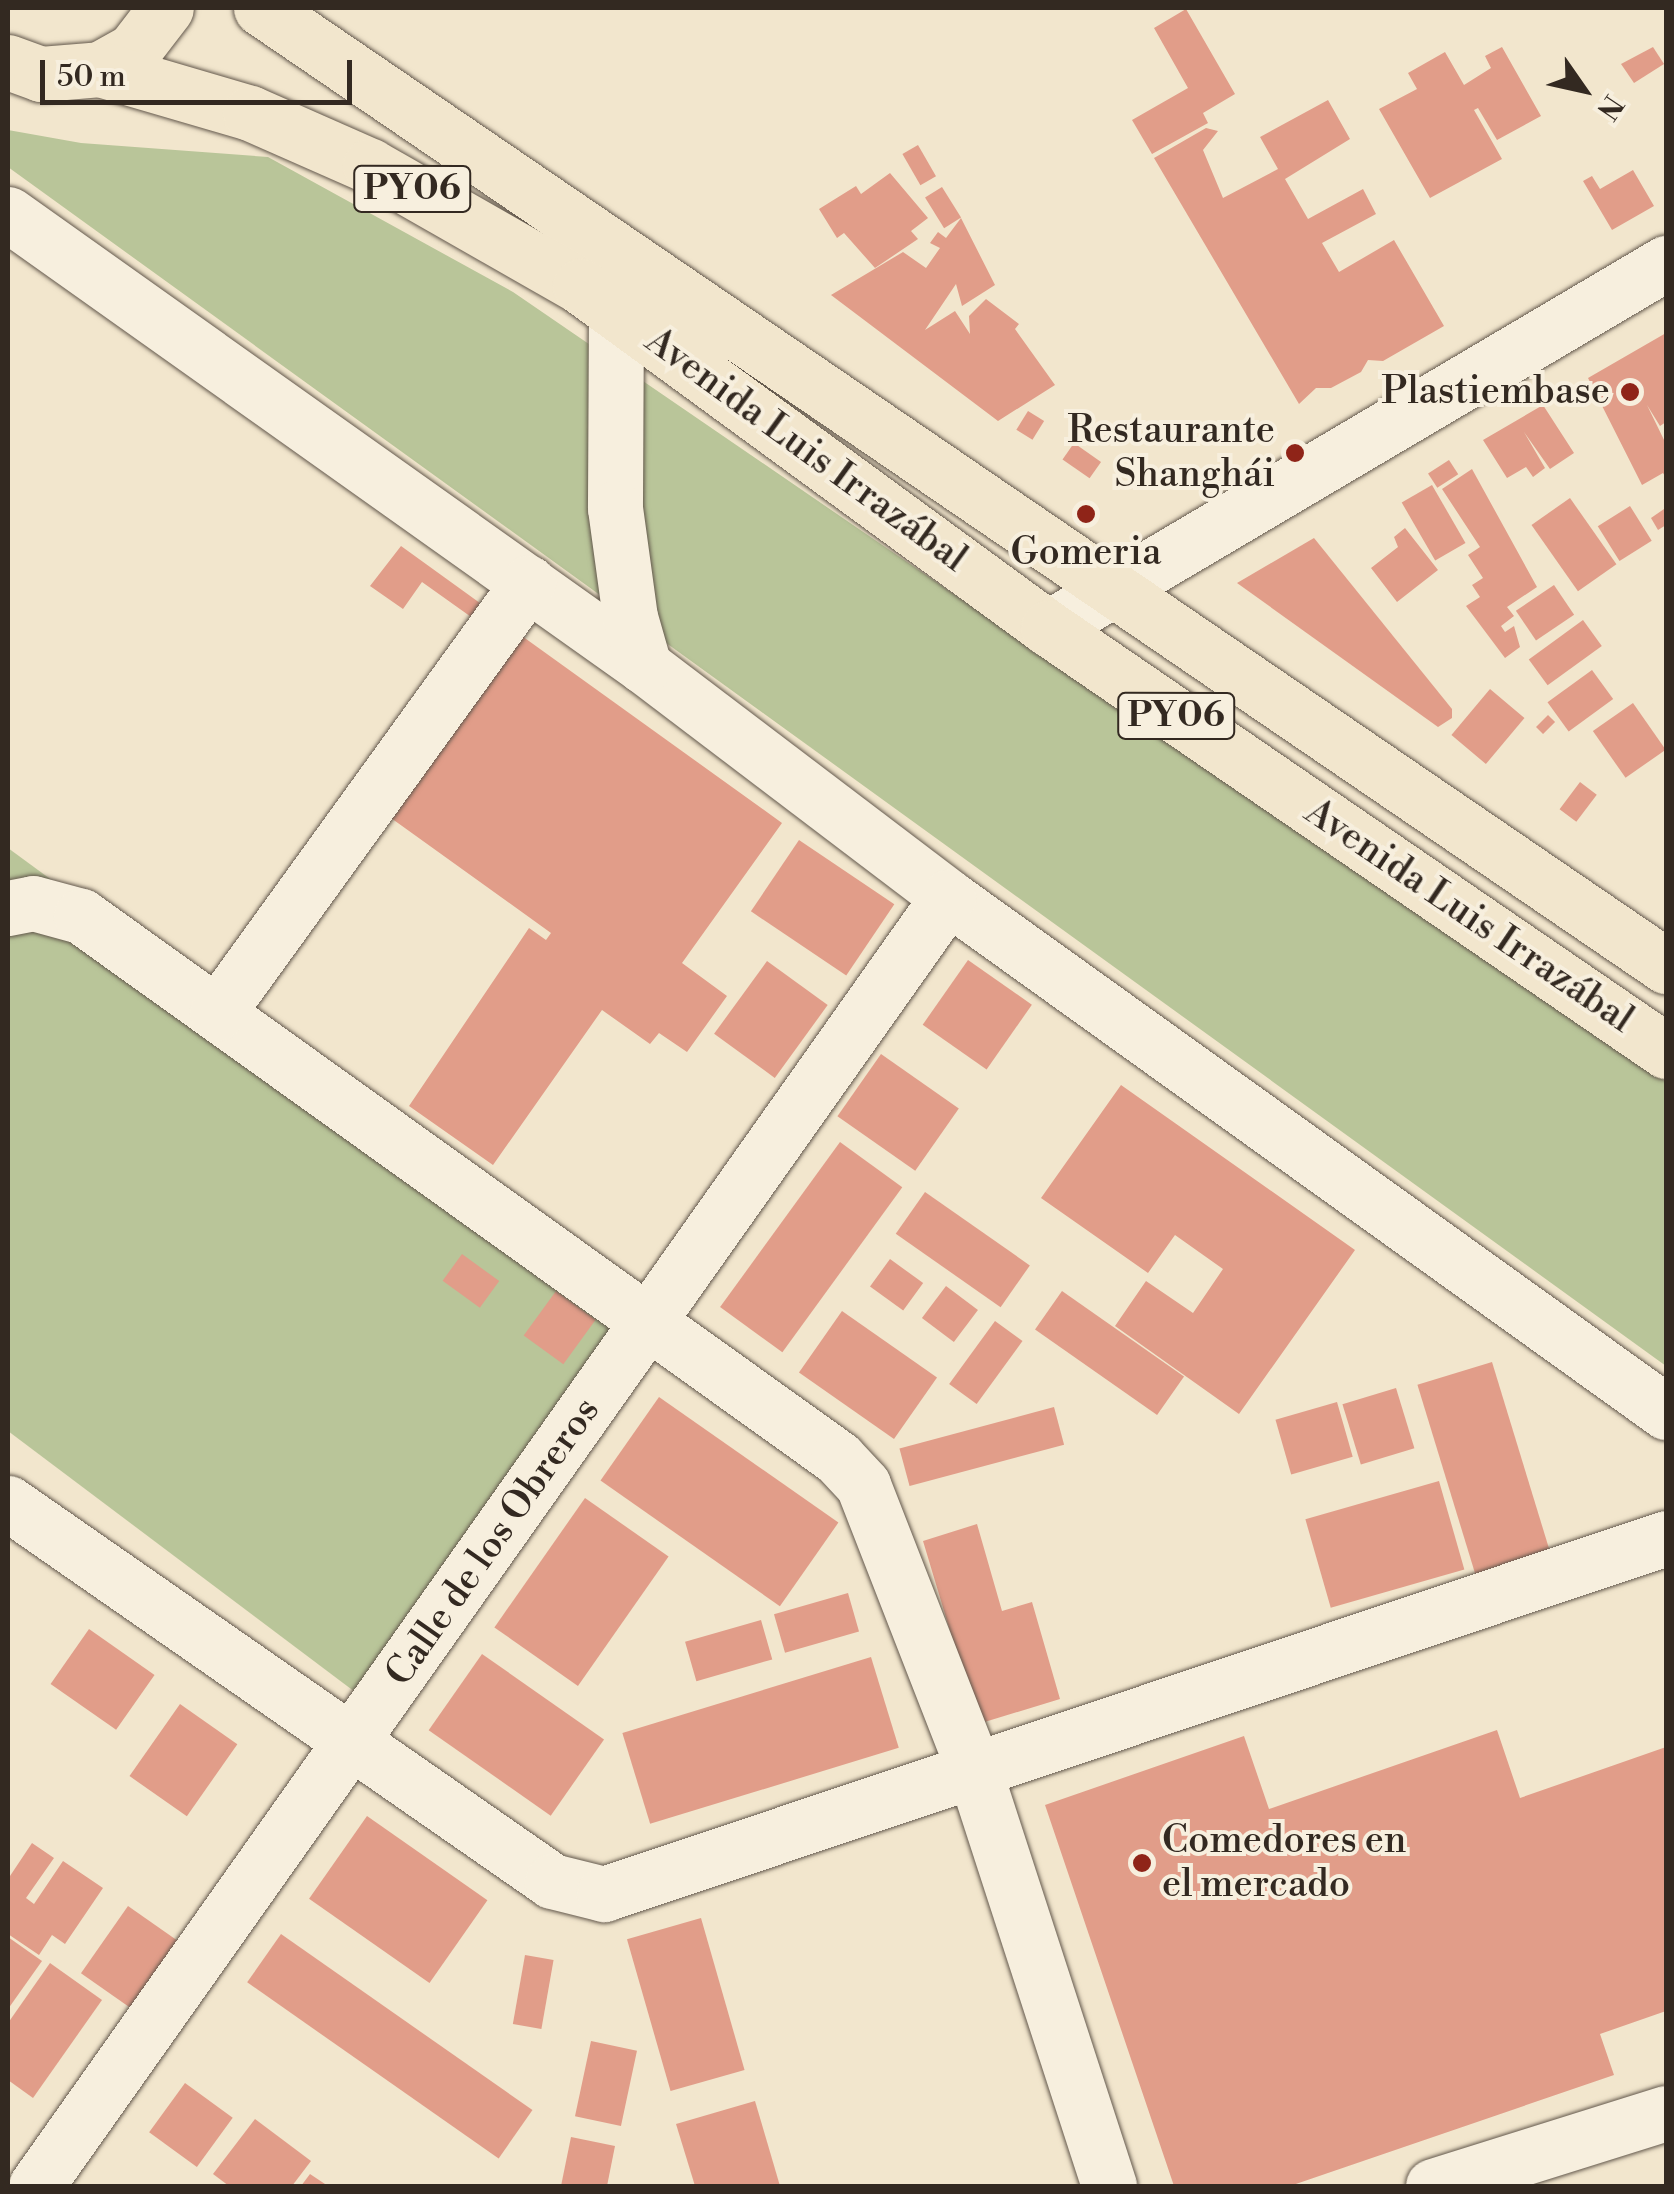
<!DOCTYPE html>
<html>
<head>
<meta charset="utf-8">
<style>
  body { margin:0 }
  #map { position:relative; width:1674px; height:2194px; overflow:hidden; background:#f2e6cd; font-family:"Libre Bodoni",serif }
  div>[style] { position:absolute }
  .green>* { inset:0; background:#b9c599 }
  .building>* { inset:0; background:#e19d89; transform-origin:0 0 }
  .roads { filter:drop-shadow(0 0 2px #63584c) drop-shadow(0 0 2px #63584c) }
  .minor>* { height:55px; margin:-27.5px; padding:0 27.5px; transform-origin:27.5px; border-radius:27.5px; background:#f7efde }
  .highway>* { height:55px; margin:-27.5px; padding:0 27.5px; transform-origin:27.5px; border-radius:27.5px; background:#f2e6cd }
  .dots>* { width:28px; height:28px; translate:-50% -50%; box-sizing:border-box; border:5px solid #f7efde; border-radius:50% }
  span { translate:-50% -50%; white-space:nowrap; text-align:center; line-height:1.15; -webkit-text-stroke:8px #f7efde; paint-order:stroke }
  .shield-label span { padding:2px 8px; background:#f7efde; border:2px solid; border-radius:8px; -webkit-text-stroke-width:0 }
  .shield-label { font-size:35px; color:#332921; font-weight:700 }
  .poi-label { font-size:38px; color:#332921 }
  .right { translate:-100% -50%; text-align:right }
  .left { translate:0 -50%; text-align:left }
  .street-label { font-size:38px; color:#332921 }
  .frame { position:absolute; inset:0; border:10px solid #332921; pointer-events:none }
  .north { position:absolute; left:1534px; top:40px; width:100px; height:100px; -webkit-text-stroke:8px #f7efde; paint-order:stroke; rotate:124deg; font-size:28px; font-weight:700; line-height:40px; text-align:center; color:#332921 }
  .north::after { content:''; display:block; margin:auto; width:35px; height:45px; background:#332921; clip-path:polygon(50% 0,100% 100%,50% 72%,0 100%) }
  .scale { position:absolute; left:40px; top:60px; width:312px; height:45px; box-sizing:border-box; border:5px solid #332921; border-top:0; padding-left:12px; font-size:30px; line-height:35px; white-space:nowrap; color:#332921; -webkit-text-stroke:8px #f7efde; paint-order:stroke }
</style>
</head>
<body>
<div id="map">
  <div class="green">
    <div style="clip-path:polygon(8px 130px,81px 143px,268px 157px,513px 292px,1666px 1082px,1666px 1366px,8px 167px)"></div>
    <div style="clip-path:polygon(8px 848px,638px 1310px,371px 1704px,8px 1431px)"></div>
  </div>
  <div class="building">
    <div style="clip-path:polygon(1186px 9px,1235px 94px,1203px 113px,1208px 123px,1152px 154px,1132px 120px,1188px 88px,1154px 28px)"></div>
    <div style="clip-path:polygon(1502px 47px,1541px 116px,1497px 140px,1478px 108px,1474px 110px,1502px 159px,1430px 198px,1379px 109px,1417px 89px,1408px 73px,1445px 52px,1464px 85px,1491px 68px,1485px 56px)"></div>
    <div style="clip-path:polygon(1653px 47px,1664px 64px,1634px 83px,1621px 64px)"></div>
    <div style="clip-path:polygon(1328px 100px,1350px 139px,1285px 179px,1308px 219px,1363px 189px,1376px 214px,1322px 243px,1339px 272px,1394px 240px,1444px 326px,1383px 361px,1368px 360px,1361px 372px,1331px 388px,1316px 388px,1299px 404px,1154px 158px,1206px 128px,1218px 131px,1203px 150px,1223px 198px,1278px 169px,1260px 137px)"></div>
    <div style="left:918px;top:145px;width:36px;height:18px;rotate:60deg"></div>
    <div style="clip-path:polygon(1633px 170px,1654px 206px,1612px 230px,1583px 181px,1592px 176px,1600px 189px)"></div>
    <div style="clip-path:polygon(890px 173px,928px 218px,911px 231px,918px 239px,875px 268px,844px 233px,837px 238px,819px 209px,856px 186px,861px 194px)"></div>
    <div style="left:942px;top:187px;width:36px;height:20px;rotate:58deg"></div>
    <div style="clip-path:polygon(961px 218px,995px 285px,962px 306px,956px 284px,925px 330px,955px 311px,970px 334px,969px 316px,986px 299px,1019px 324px,1015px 329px,1055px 385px,998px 421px,831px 295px,903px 252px,926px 268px,940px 248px,930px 243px,938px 232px,946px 238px)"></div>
    <div style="clip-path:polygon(1666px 333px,1666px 422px,1660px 426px,1647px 405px,1666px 444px,1666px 478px,1663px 473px,1642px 485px,1588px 378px)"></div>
    <div style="clip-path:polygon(1543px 405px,1574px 453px,1550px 469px,1524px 432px,1545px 468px,1533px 477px,1526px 467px,1507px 478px,1483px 440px)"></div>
    <div style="left:1028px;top:411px;width:19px;height:22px;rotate:32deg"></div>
    <div style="left:1074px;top:443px;width:33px;height:20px;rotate:35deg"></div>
    <div style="left:1449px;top:460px;width:17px;height:25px;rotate:57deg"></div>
    <div style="clip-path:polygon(1472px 469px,1537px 587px,1507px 607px,1514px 616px,1501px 626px,1505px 632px,1514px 626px,1520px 647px,1505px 658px,1466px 606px,1480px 597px,1472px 585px,1483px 578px,1468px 555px,1480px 547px,1442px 489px)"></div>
    <div style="left:1432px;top:485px;width:67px;height:35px;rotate:60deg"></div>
    <div style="left:1570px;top:498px;width:81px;height:47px;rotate:55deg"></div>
    <div style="left:1630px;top:506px;width:41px;height:38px;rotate:58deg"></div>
    <div style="clip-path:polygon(1664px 509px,1666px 525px,1658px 530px,1651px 518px)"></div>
    <div style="clip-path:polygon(1405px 528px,1438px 570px,1397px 602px,1371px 568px,1398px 547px,1394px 537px)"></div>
    <div style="clip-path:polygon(1314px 538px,1452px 709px,1452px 718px,1438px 727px,1237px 583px)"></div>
    <div style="clip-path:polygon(401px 546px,491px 611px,481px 624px,422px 582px,403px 609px,370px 586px)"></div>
    <div style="left:1554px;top:585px;width:36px;height:46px;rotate:56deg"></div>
    <div style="left:1583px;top:620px;width:32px;height:67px;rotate:54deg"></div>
    <div style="clip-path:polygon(515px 631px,782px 823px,682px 963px,727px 996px,687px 1052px,659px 1033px,650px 1044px,602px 1010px,493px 1165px,409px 1106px,529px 928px,546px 940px,551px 933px,384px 813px)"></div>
    <div style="left:1592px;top:670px;width:36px;height:55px;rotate:54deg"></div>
    <div style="left:1490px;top:689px;width:45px;height:60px;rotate:40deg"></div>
    <div style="left:1633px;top:703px;width:57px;height:49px;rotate:55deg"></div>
    <div style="left:1548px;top:715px;width:10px;height:17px;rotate:45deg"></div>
    <div style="left:1580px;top:782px;width:21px;height:34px;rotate:37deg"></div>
    <div style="left:799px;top:840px;width:115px;height:86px;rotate:34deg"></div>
    <div style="left:968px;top:960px;width:78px;height:79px;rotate:35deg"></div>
    <div style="left:767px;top:961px;width:75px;height:90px;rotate:36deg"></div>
    <div style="left:881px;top:1054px;width:95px;height:76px;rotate:35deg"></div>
    <div style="clip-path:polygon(1121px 1085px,1355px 1250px,1239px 1414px,1115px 1326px,1146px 1281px,1193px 1313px,1223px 1269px,1175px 1235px,1148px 1273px,1041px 1198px)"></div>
    <div style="left:840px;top:1142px;width:77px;height:204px;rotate:36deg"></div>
    <div style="left:925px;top:1192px;width:128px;height:51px;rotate:35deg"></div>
    <div style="left:462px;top:1254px;width:46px;height:33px;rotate:36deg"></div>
    <div style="left:890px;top:1259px;width:41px;height:34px;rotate:36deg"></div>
    <div style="left:946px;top:1286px;width:40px;height:40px;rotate:37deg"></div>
    <div style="left:556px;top:1291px;width:49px;height:55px;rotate:36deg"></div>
    <div style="left:1062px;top:1291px;width:149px;height:47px;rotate:35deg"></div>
    <div style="left:842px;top:1311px;width:116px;height:75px;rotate:35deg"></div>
    <div style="left:995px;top:1321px;width:34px;height:78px;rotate:36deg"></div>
    <div style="left:1492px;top:1362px;width:202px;height:78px;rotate:73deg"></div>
    <div style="left:1396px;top:1388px;width:63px;height:56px;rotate:73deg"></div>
    <div style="left:659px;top:1397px;width:219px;height:102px;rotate:35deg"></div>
    <div style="left:1337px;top:1402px;width:57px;height:64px;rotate:74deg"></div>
    <div style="left:1054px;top:1407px;width:39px;height:160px;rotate:75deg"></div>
    <div style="left:1439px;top:1481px;width:92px;height:139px;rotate:74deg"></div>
    <div style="left:585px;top:1498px;width:102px;height:158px;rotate:35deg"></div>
    <div style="clip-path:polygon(977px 1524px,1002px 1611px,1032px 1602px,1060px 1699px,978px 1724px,923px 1541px)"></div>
    <div style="left:848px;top:1593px;width:40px;height:77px;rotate:74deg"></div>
    <div style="left:761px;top:1620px;width:41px;height:79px;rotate:74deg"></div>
    <div style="left:89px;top:1629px;width:80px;height:67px;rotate:35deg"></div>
    <div style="left:482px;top:1654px;width:149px;height:93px;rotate:35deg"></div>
    <div style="left:871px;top:1657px;width:95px;height:260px;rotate:73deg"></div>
    <div style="left:180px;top:1704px;width:70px;height:88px;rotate:35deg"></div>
    <div style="clip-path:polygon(1497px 1730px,1520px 1798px,1666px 1747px,1666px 2011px,1600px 2034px,1614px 2075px,1290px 2186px,1174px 2186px,1045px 1805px,1244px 1736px,1269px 1809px)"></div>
    <div style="left:367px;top:1816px;width:147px;height:101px;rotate:35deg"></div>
    <div style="clip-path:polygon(32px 1843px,54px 1858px,26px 1898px,34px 1904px,63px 1861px,103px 1888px,65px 1944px,52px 1935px,39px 1955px,8px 1934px,8px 1879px)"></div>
    <div style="left:128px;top:1906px;width:68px;height:82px;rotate:35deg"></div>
    <div style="left:701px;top:1918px;width:158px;height:77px;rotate:74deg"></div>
    <div style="left:281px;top:1934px;width:307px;height:59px;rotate:35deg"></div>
    <div style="clip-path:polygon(8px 1937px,42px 1961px,8px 2009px)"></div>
    <div style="left:525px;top:1955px;width:29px;height:70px;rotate:10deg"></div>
    <div style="clip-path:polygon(50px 1963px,102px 2000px,33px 2098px,8px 2080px,8px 2023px)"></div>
    <div style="left:591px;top:2041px;width:47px;height:77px;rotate:12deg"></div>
    <div style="left:185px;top:2083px;width:59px;height:61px;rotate:36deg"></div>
    <div style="clip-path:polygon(755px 2101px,780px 2186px,695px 2186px,676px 2124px)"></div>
    <div style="clip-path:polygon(255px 2119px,311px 2161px,292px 2186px,229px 2186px,213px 2174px)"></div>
    <div style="clip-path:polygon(571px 2137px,615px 2146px,607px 2186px,561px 2186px)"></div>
    <div style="clip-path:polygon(310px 2174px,328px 2186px,301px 2186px)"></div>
  </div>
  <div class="roads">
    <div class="minor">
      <div style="left:8px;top:214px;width:780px;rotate:35.4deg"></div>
      <div style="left:644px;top:666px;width:382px;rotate:37.2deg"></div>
      <div style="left:948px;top:897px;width:884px;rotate:35.65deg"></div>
      <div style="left:616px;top:310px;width:198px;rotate:90.3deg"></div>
      <div style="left:615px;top:508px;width:110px;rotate:82.2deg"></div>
      <div style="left:630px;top:617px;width:51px;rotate:74.1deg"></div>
      <div style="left:1048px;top:628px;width:718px;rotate:-30.57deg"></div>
      <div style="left:8px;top:908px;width:25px;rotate:-11deg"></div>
      <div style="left:33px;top:903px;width:50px;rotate:15.2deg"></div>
      <div style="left:81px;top:916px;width:931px;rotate:35.6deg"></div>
      <div style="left:838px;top:1458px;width:37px;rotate:47deg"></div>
      <div style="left:863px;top:1485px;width:309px;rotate:68.7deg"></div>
      <div style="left:975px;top:1773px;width:434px;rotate:72deg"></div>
      <div style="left:217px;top:1013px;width:531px;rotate:-54.12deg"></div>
      <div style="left:8px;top:1503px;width:662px;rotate:34.79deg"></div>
      <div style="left:552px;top:1881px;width:54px;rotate:14deg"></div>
      <div style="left:604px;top:1894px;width:1120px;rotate:-18.53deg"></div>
      <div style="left:36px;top:2186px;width:1579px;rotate:-54.72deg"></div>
      <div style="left:1433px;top:2186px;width:244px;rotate:-17.4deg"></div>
    </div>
    <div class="highway">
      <div style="left:261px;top:8px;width:1701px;rotate:34.29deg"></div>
      <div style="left:8px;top:62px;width:35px;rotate:20deg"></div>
      <div style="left:41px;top:74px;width:59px;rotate:-4.8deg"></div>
      <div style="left:100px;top:69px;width:38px;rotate:-29deg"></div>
      <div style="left:133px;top:51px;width:54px;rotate:-52.5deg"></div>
      <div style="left:100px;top:69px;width:156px;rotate:16.3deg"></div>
      <div style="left:250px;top:113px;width:131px;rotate:23.8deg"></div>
      <div style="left:370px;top:166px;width:242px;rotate:29.7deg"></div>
      <div style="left:580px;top:286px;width:580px;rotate:36.16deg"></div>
      <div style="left:1048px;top:628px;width:749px;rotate:34.39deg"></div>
    </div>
  </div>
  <div class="dots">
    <div style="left:1630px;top:392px;background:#8f2418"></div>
    <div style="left:1295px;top:453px;background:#8f2418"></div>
    <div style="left:1086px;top:514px;background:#8f2418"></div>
    <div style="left:1142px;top:1863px;background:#8f2418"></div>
  </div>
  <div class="shield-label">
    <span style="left:412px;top:189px">PY06</span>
    <span style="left:1176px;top:716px">PY06</span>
  </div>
  <div class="poi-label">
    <span class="right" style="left:1610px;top:392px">Plastiembase</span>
    <span class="right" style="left:1275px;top:453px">Restaurante<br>Shanghái</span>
    <span style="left:1086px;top:553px">Gomeria</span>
    <span class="left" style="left:1162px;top:1863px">Comedores en<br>el mercado</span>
  </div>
  <div class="street-label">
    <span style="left:806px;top:450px;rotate:36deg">Avenida Luis Irrazábal</span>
    <span style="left:1469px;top:916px;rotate:34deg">Avenida Luis Irrazábal</span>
    <span style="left:493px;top:1542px;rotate:-55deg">Calle de los Obreros</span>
  </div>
  <div class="frame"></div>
  <div class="north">N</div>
  <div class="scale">50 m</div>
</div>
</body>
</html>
